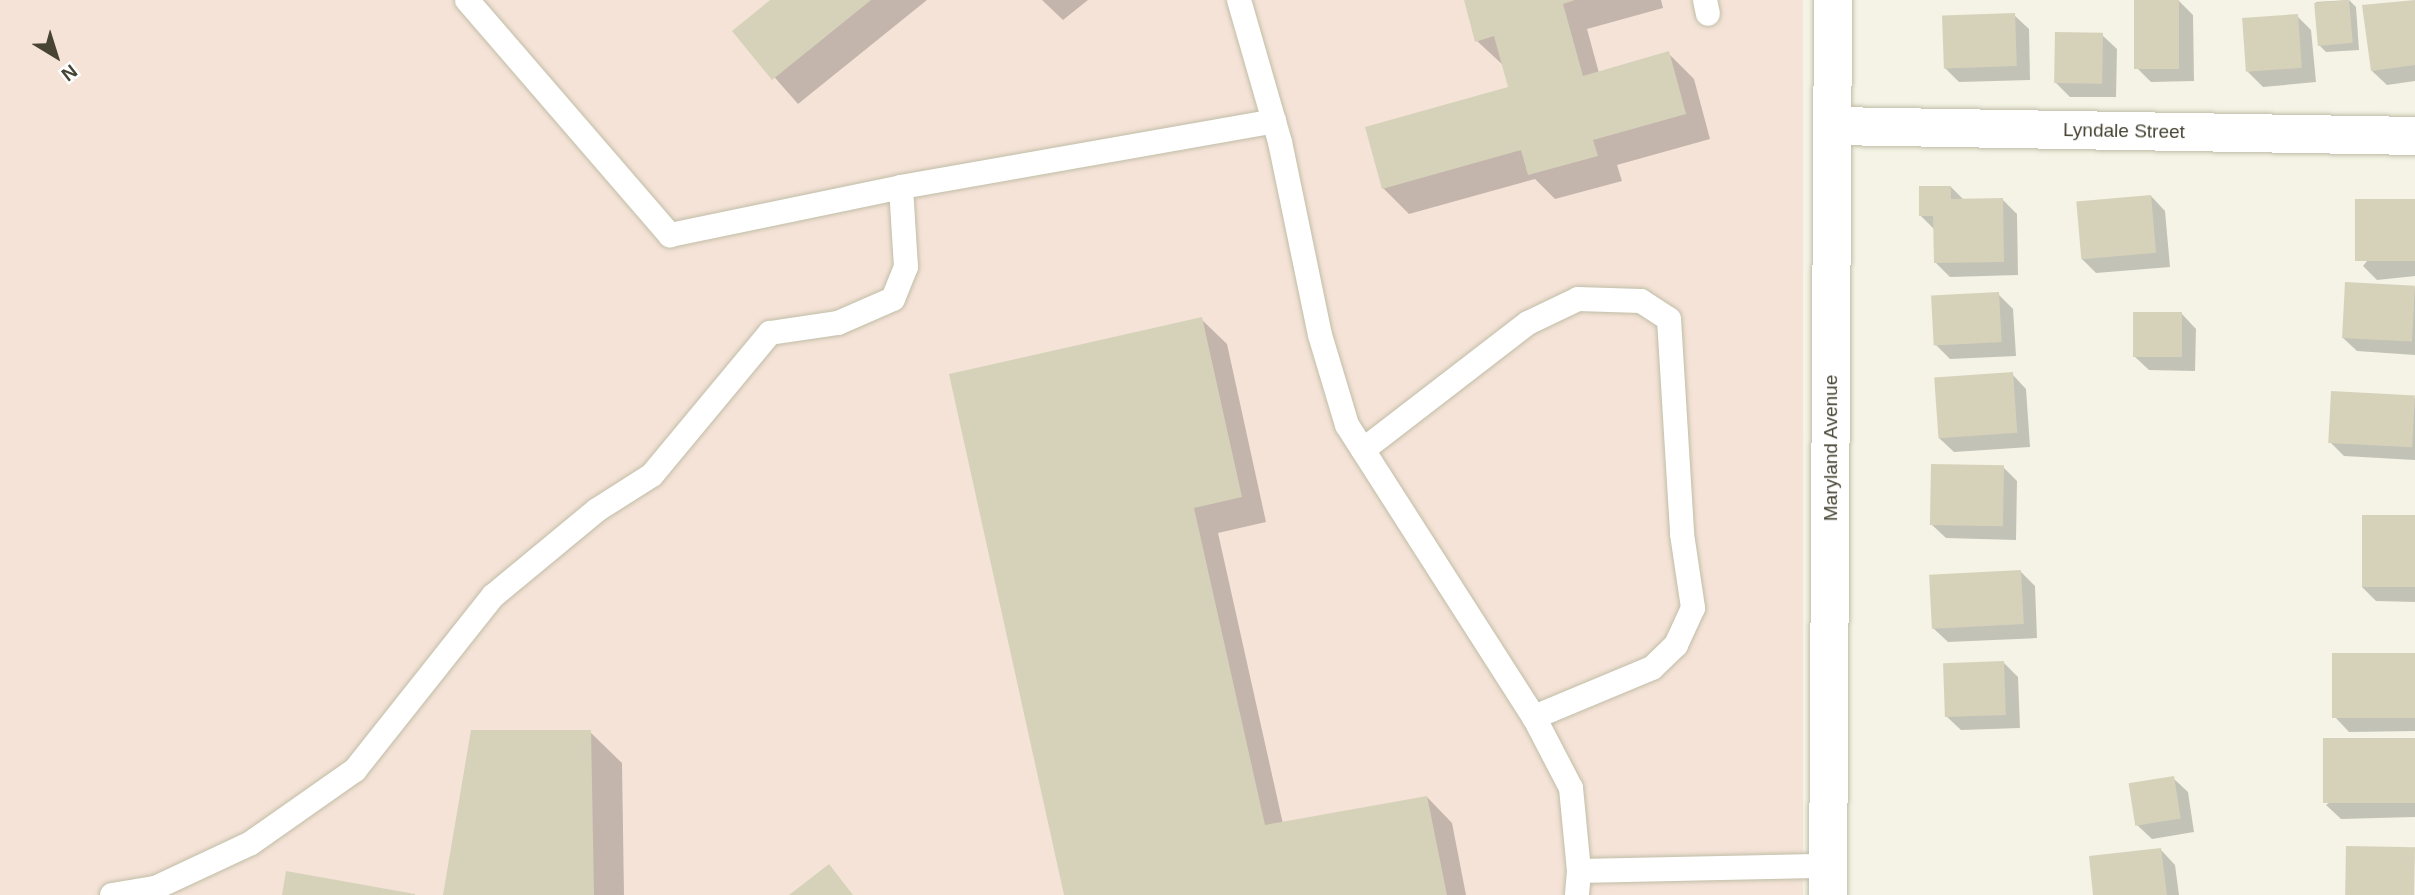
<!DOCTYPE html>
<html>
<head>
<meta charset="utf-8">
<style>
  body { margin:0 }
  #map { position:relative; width:2415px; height:895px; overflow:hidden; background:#f4f3e5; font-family:Arial,sans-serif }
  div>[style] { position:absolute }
  .medical>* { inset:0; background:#f5e3d7; transform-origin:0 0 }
  .shadow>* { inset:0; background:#0003 }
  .building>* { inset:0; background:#d6d2ba; transform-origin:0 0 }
  .roads { filter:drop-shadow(0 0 2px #c0bda7) drop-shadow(0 0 2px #c0bda7) }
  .service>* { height:24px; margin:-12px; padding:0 12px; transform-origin:12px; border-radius:12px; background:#fff }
  .minor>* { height:38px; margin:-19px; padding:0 19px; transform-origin:19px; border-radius:19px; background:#fff }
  span { translate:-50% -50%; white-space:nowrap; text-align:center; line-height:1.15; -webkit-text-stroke:5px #fff; paint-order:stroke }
  .street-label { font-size:19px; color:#474434 }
  .north { position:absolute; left:21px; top:21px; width:70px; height:70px; -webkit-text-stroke:5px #fff; paint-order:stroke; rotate:142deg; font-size:19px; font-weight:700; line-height:28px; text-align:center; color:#474434 }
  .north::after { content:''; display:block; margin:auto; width:24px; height:32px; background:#474434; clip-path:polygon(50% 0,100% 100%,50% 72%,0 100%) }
</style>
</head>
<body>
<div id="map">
  <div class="medical">
    <div style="left:0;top:0;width:1803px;height:895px"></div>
  </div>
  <div class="shadow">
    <div style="clip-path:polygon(773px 0,927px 0,798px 104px,734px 31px)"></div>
    <div style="clip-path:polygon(1042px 0,1088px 0,1063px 20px)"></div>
    <div style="clip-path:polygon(1466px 0,1661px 0,1663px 8px,1587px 29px,1599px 73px,1668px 53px,1694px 79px,1710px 139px,1617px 165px,1622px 181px,1555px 199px,1535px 179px,1409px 214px,1383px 188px,1511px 88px,1504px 66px,1477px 41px)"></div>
    <div style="clip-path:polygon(2178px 0,2193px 15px,2194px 81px,2151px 82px,2137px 68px)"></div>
    <div style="clip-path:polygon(2349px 0,2356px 7px,2359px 50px,2326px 52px,2319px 45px,2316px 2px)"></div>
    <div style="clip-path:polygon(2415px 0,2415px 81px,2387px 85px,2372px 71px)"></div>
    <div style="clip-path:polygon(2014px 15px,2029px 29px,2030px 80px,1959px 82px,1945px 68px)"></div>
    <div style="clip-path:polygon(2297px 16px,2311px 30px,2316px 82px,2263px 87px,2248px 72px)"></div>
    <div style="clip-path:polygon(2102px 35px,2117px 49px,2116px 97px,2070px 97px,2055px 82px)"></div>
    <div style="clip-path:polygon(1951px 187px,1964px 200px,2003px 200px,2017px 214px,2018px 275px,1950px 277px,1935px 262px,1935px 230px,1921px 216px)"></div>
    <div style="clip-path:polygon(2151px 196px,2165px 211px,2170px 267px,2096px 273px,2082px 259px)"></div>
    <div style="clip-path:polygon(2415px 201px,2415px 276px,2377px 280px,2363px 266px)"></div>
    <div style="clip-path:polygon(2415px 288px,2415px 355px,2357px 351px,2342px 337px)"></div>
    <div style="clip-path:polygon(1998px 294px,2013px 309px,2016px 356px,1950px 359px,1936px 345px)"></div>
    <div style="clip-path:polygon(2182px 314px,2196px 329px,2195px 371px,2149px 370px,2134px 356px)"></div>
    <div style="clip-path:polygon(1201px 319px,1227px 344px,1266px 522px,1218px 533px,1283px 824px,1427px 797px,1452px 823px,1466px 895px,1066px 895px)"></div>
    <div style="clip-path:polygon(2012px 374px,2026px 389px,2030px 447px,1954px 452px,1939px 438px)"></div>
    <div style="clip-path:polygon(2415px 398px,2415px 460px,2344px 456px,2330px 442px)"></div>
    <div style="clip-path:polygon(2003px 467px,2017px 481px,2016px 540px,1946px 538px,1931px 524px)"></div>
    <div style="clip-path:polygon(2415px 517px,2415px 602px,2376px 601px,2362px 587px)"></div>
    <div style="clip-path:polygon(2021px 572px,2035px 586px,2037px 638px,1948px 642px,1933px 628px)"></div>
    <div style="clip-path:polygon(2415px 655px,2415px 731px,2349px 732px,2335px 717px)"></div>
    <div style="clip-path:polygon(2004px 663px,2018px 677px,2020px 728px,1961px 730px,1946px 716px)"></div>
    <div style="clip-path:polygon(590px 732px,622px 763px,624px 895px,445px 895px)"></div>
    <div style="clip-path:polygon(2415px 740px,2415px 817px,2341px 819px,2326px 805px)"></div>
    <div style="clip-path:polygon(2173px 778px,2188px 792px,2194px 832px,2152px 839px,2137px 825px)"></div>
    <div style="clip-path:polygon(2161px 850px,2175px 865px,2179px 895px,2095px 895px)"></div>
  </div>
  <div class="building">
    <div style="clip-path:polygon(770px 0,871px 0,772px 80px,732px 31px)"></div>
    <div style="clip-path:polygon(1464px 0,1575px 0,1563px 4px,1583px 76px,1669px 51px,1686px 114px,1593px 140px,1598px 156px,1528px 175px,1521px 150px,1382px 189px,1365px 127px,1508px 87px,1494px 36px,1475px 42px)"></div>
    <div style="left:2134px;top:0;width:45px;height:69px"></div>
    <div style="left:2349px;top:0;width:43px;height:35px;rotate:85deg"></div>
    <div style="clip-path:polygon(2415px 0,2415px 65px,2371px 71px,2362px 5px)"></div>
    <div style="left:2015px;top:13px;width:53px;height:73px;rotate:88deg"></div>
    <div style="left:2298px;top:14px;width:54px;height:56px;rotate:86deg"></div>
    <div style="left:2055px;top:32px;width:48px;height:51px;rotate:1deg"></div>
    <div style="clip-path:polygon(1919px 186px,1951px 186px,1951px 199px,2003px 198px,2004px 262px,1934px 263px,1933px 216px,1919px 216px)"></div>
    <div style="left:2151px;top:195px;width:58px;height:75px;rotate:85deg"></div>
    <div style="left:2415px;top:199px;width:62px;height:60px;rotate:90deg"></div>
    <div style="left:2345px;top:282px;width:70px;height:56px;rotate:3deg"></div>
    <div style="left:1999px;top:292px;width:50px;height:68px;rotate:87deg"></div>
    <div style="left:2133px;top:312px;width:49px;height:45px"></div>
    <div style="clip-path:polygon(1202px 317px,1242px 497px,1194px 508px,1265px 825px,1427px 796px,1447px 895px,1064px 895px,949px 374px)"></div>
    <div style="left:2013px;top:372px;width:61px;height:79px;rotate:86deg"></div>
    <div style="left:2331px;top:391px;width:84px;height:52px;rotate:3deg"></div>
    <div style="left:1931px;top:464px;width:73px;height:61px;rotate:1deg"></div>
    <div style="left:2362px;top:515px;width:53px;height:72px"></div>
    <div style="left:2021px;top:570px;width:54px;height:92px;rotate:87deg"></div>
    <div style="left:2332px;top:653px;width:83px;height:65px"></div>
    <div style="left:2004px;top:661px;width:54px;height:61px;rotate:88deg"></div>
    <div style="clip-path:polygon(471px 730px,591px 730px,594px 895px,443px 895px)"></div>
    <div style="left:2415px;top:738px;width:65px;height:92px;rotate:90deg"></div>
    <div style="left:2174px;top:776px;width:43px;height:46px;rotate:81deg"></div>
    <div style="left:2346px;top:846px;width:69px;height:49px;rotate:1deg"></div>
    <div style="clip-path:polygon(2161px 848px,2167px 895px,2093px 895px,2089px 856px)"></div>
    <div style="clip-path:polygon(829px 864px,853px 895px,789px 895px)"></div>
    <div style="clip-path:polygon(286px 871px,415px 894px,415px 895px,282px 895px)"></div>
  </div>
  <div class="roads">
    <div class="service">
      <div style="left:467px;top:0;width:311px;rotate:49.2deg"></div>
      <div style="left:670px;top:235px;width:236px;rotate:-11.7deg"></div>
      <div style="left:901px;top:187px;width:379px;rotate:-10deg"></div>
      <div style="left:1239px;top:0;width:148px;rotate:73.9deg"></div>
      <div style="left:1280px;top:142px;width:197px;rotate:78.3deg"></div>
      <div style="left:1320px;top:335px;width:94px;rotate:73.3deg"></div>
      <div style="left:1347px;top:425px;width:347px;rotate:57.4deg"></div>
      <div style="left:1534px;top:717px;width:80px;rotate:62.5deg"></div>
      <div style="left:1571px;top:788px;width:83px;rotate:84.5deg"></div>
      <div style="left:1579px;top:871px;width:24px;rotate:95deg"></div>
      <div style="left:1705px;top:0;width:14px;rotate:78deg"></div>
      <div style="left:1363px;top:450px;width:208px;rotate:-37.6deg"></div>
      <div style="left:1528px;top:323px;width:55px;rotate:-25.6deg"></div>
      <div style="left:1578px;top:299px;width:63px;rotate:1.8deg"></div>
      <div style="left:1641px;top:301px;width:33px;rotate:33deg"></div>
      <div style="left:1669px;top:319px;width:215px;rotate:86.5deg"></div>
      <div style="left:1682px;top:534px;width:75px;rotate:81.5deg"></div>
      <div style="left:1693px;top:608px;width:41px;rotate:114.7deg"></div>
      <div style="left:1676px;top:645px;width:33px;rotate:136deg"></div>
      <div style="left:1652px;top:668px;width:128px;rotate:157.4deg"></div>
      <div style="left:1579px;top:871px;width:249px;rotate:-1.2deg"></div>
      <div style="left:112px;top:895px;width:44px;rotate:-9.2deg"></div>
      <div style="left:155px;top:888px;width:106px;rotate:-25.1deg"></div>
      <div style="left:251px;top:843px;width:127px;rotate:-35.1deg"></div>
      <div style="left:355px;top:770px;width:222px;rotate:-51.6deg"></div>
      <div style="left:493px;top:596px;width:135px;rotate:-39.6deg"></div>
      <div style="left:597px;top:510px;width:65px;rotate:-32.5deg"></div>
      <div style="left:652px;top:475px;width:185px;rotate:-50.3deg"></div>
      <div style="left:770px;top:333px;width:69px;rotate:-8.4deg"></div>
      <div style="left:838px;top:323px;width:60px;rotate:-23.6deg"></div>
      <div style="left:893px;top:299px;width:35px;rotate:-68deg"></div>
      <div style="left:906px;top:267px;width:80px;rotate:-93.6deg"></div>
    </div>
    <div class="minor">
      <div style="left:1833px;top:126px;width:582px;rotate:0.98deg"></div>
      <div style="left:1828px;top:895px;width:895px;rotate:-89.68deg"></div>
    </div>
  </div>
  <div class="street-label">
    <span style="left:2124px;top:131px;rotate:1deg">Lyndale Street</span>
    <span style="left:1831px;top:448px;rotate:-90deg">Maryland Avenue</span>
  </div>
  <div class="north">N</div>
</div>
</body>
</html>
